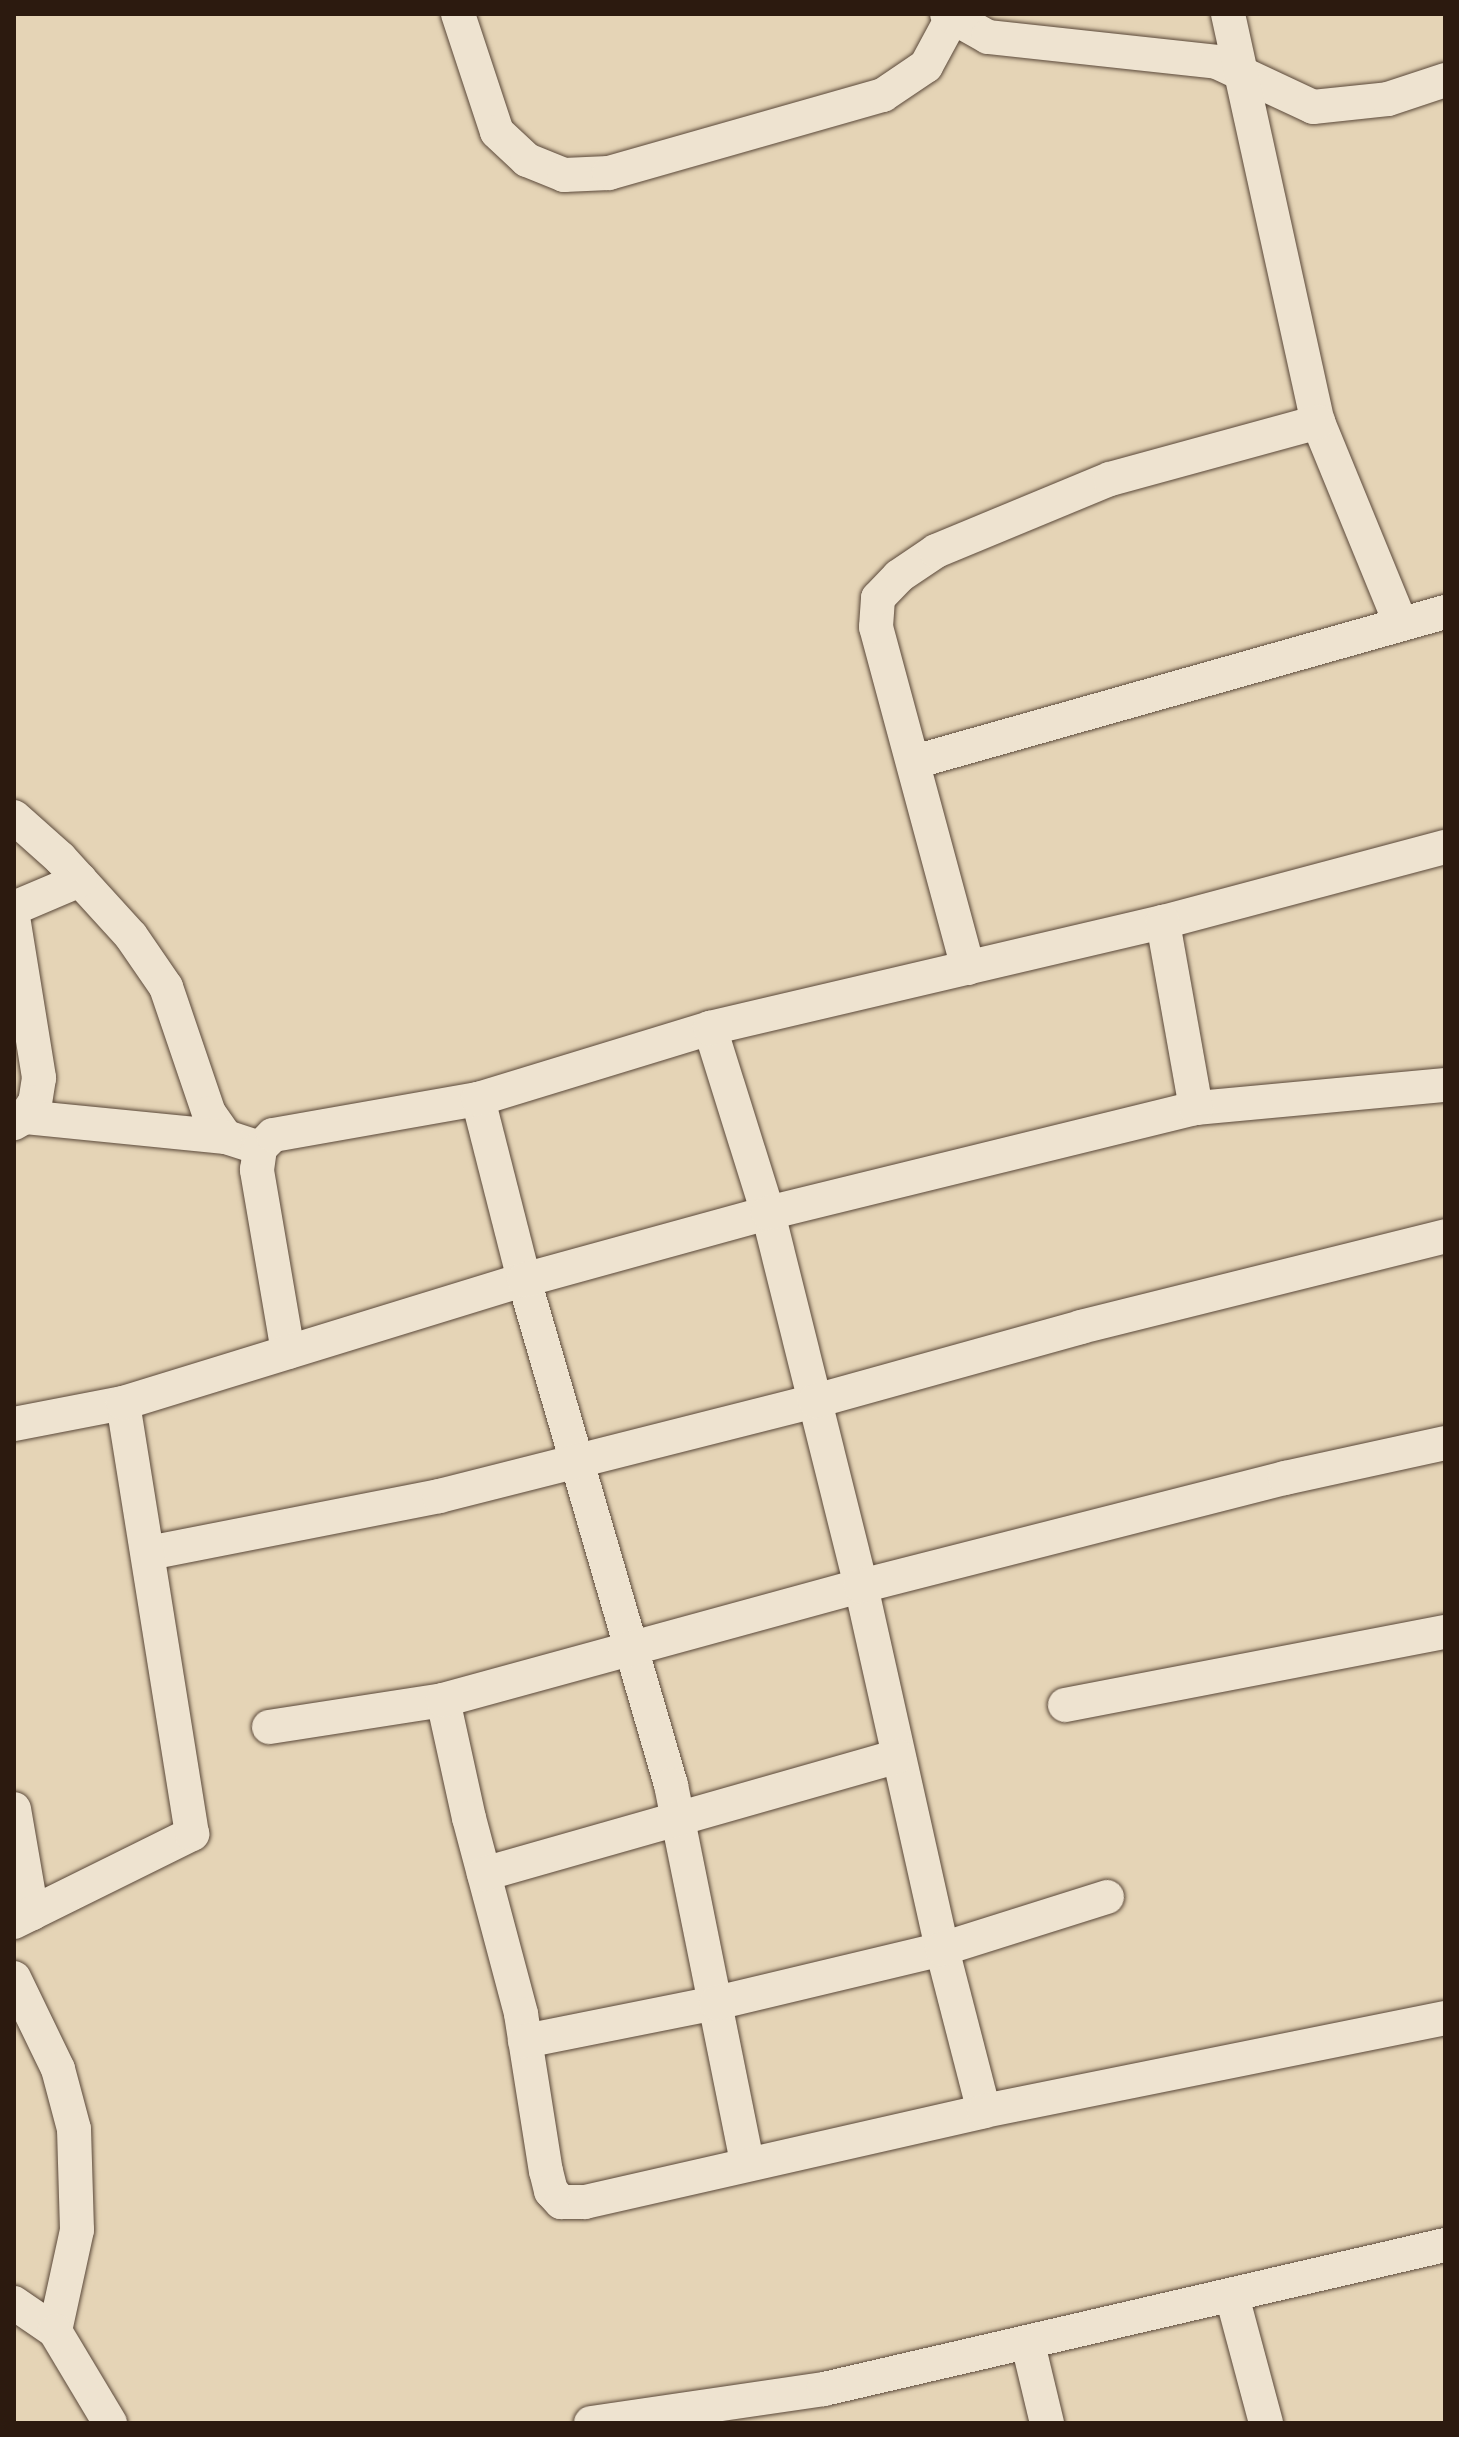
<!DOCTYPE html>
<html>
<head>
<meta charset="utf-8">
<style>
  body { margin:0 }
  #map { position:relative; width:1459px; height:2437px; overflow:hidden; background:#e5d4b6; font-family:"Libre Bodoni",serif }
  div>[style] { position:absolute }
  .roads { filter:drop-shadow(0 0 2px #5a4839) drop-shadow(0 0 2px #5a4839) }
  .minor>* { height:34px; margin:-17px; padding:0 17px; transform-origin:17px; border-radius:17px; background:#eee3d0 }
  span { translate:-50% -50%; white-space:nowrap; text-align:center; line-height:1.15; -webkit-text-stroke:6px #eee3d0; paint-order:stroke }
  .frame { position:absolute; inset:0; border:16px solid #2c1a0f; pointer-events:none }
</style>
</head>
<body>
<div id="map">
  <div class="roads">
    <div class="minor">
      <div style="left:458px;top:14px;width:124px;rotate:71.7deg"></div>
      <div style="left:497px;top:132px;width:41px;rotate:43deg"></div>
      <div style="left:527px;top:160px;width:40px;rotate:22deg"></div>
      <div style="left:564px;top:175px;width:45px;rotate:-2.5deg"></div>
      <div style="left:609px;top:173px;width:285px;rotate:-15.9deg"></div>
      <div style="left:883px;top:95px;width:52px;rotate:-34deg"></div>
      <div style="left:926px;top:66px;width:55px;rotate:-61.6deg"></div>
      <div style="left:947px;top:14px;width:47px;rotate:29.3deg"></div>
      <div style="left:988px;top:37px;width:230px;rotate:6.2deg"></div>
      <div style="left:1217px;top:62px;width:106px;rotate:25.1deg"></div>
      <div style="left:1313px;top:107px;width:75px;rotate:-6.1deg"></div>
      <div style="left:1388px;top:99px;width:60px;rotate:-18.4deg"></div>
      <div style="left:1228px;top:14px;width:418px;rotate:77.6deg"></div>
      <div style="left:1318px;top:422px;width:218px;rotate:67.7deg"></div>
      <div style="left:914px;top:762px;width:552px;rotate:-15.77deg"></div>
      <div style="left:14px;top:817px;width:62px;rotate:41.7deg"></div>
      <div style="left:60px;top:858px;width:105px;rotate:47.7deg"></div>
      <div style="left:131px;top:936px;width:62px;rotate:55.5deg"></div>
      <div style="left:166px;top:987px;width:133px;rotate:71.2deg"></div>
      <div style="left:209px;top:1113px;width:29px;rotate:55deg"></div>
      <div style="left:226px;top:1137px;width:36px;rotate:18deg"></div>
      <div style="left:14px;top:908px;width:72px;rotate:-23deg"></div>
      <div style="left:14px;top:923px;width:157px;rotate:80.8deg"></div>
      <div style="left:39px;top:1078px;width:24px;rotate:99deg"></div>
      <div style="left:35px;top:1102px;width:18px;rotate:124deg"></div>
      <div style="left:25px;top:1117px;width:13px;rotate:151deg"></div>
      <div style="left:968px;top:968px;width:353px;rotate:-105.1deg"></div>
      <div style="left:876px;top:627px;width:29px;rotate:-86deg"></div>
      <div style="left:878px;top:598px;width:30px;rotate:-46deg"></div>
      <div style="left:899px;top:576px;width:45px;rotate:-34deg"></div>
      <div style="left:936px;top:551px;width:188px;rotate:-22.5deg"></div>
      <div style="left:1110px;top:479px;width:216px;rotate:-15.3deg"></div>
      <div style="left:710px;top:1028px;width:194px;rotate:72.6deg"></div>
      <div style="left:768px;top:1213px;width:384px;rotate:76deg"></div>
      <div style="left:861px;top:1586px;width:372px;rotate:77.4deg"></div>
      <div style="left:942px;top:1949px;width:167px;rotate:75.5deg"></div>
      <div style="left:478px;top:1099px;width:187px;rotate:75.7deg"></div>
      <div style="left:524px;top:1280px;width:526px;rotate:73.77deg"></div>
      <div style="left:671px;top:1785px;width:386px;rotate:78.6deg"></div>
      <div style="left:1196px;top:1108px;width:250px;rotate:-5.3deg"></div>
      <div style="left:25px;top:1117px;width:202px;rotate:5.7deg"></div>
      <div style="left:288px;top:1352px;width:185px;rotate:-99.7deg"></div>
      <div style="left:257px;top:1170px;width:22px;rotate:-82deg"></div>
      <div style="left:260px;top:1148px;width:18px;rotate:-45deg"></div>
      <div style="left:273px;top:1135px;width:208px;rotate:-10deg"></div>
      <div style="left:478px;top:1099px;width:243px;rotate:-17deg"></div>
      <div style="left:710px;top:1028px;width:465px;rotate:-13.2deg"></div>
      <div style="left:1163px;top:922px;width:292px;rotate:-14.9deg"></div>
      <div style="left:14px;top:1424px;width:111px;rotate:-10.9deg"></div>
      <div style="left:149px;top:1553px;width:296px;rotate:-11.1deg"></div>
      <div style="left:439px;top:1496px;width:388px;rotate:-14.2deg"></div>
      <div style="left:815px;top:1401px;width:276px;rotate:-15.5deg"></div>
      <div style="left:1081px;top:1327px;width:375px;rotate:-14deg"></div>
      <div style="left:443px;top:1700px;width:121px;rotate:77.6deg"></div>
      <div style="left:469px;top:1818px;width:203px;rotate:75.1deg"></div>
      <div style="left:521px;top:2014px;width:159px;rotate:81deg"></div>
      <div style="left:546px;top:2171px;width:21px;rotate:76deg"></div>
      <div style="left:551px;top:2191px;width:15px;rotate:48deg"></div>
      <div style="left:561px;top:2202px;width:24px"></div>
      <div style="left:585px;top:2202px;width:409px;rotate:-12.8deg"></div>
      <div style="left:984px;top:2111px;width:470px;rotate:-11.4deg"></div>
      <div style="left:1065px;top:1705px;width:387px;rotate:-10.9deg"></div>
      <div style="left:269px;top:1727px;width:176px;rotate:-8.8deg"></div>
      <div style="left:443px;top:1700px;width:433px;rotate:-15.3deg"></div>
      <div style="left:861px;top:1586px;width:438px;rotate:-14.3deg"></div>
      <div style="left:1285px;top:1478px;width:164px;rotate:-12.3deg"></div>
      <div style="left:14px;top:1809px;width:106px;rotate:80.2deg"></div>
      <div style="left:484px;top:1874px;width:430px;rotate:-15.9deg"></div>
      <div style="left:14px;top:1922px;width:199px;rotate:-26.3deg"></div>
      <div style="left:192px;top:1834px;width:436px;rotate:-99.1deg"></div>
      <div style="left:123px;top:1403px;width:419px;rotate:-17.1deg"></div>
      <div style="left:524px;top:1280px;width:253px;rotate:-15.4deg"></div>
      <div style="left:768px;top:1213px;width:441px;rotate:-13.8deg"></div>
      <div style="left:1196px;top:1108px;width:189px;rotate:-100.1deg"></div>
      <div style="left:14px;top:1978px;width:101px;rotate:64.2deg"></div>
      <div style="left:58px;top:2069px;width:62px;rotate:75.1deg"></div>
      <div style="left:74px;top:2129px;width:101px;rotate:88.3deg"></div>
      <div style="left:77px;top:2230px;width:103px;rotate:102.3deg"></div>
      <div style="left:525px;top:2041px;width:195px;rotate:-11.3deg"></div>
      <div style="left:716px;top:2003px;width:232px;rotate:-13.4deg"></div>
      <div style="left:942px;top:1949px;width:173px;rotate:-17.5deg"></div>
      <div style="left:1232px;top:2296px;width:131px;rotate:75deg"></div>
      <div style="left:14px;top:2303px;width:50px;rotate:34.3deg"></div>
      <div style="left:55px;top:2331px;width:107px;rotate:59.1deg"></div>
      <div style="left:1028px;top:2344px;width:81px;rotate:76.5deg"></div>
      <div style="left:591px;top:2423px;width:235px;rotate:-8.3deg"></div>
      <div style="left:824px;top:2389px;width:637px;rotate:-13.06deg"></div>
    </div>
  </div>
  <div class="frame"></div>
</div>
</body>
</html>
